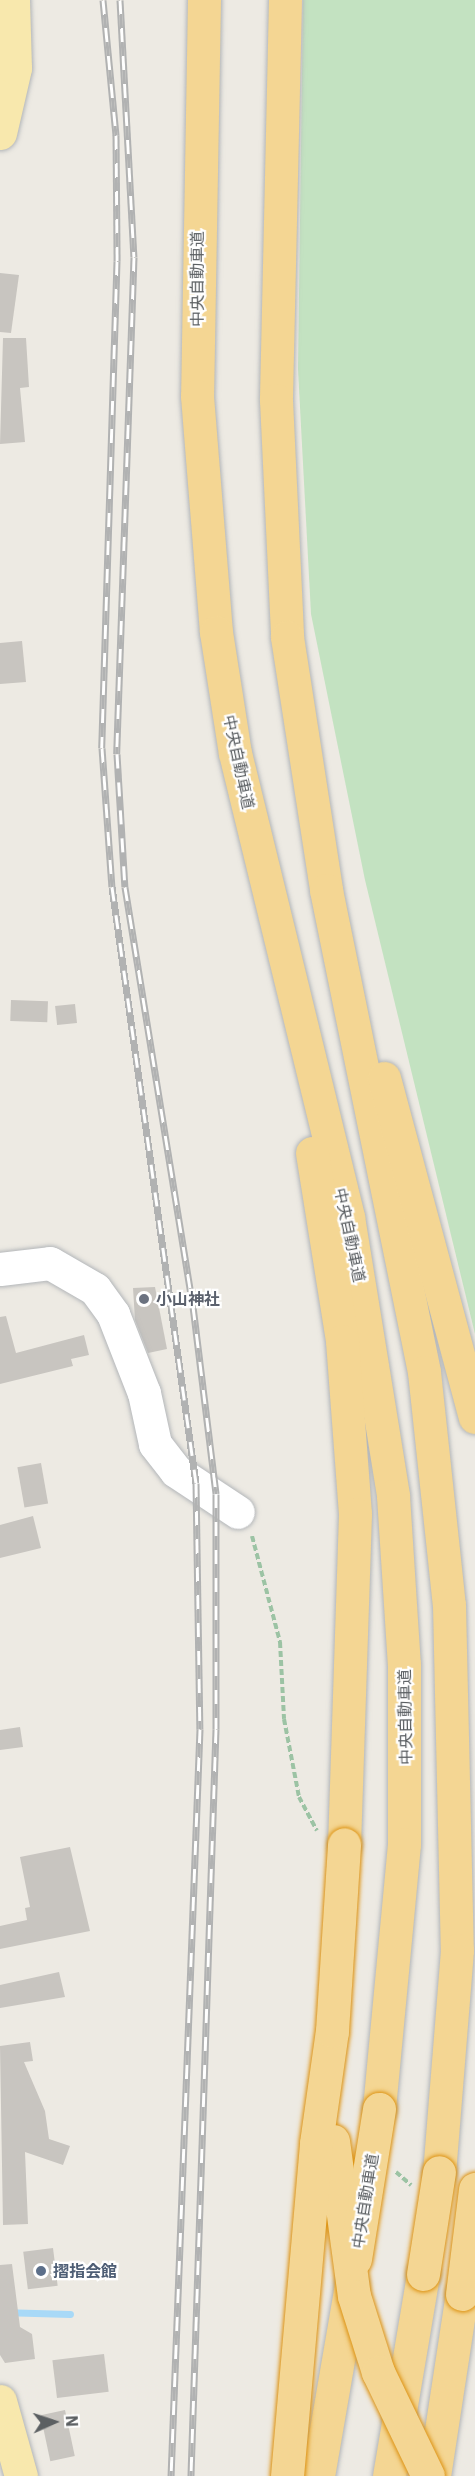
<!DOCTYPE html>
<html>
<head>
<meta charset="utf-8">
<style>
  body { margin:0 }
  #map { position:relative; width:475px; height:2476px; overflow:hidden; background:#edeae3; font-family:"IBM Plex Sans","Noto Sans JP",sans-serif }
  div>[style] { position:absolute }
  .green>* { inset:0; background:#c3e2c1 }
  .stream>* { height:7px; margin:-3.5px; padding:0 3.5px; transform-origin:3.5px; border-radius:3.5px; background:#a8d9f7 }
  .building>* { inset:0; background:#c8c5c0; transform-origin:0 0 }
  .path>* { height:4px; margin-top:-2px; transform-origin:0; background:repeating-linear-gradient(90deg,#9cc3a4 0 6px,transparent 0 9px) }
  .roads { filter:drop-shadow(0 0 2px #b3b6b9) drop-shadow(0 0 2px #b3b6b9) }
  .minor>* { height:33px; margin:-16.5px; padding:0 16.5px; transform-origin:16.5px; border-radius:16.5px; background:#fff }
  .major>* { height:33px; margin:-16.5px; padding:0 16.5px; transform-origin:16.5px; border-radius:16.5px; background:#f8e8ad }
  .highway>* { height:33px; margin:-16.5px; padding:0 16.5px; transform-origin:16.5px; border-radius:16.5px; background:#f4d693 }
  .rail>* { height:7px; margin-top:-3.5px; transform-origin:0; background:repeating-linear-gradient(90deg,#fff 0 14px,#b1b2b2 0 28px); box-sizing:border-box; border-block:2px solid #b1b2b2 }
  .bridges { filter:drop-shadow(0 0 2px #dd9313) drop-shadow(0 0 2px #dd9313) }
  .highway-bridge>* { height:33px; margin:-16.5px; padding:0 16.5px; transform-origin:16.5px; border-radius:16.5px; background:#f4d693 }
  .dots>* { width:16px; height:16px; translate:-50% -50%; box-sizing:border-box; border:3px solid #fff; border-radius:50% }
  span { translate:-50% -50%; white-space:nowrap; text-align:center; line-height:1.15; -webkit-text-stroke:4.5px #fff; paint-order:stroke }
  .street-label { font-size:16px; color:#5b5f62 }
  .worship-label { font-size:16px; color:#5b616d; font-weight:700 }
  .left { translate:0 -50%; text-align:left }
  .service-label { font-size:16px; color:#4e5e75; font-weight:700 }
  .north { position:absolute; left:24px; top:2392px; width:60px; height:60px; -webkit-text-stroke:4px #fff; paint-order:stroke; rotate:87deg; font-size:16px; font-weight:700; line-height:24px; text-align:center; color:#5b5f62 }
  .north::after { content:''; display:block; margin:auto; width:21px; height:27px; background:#5b5f62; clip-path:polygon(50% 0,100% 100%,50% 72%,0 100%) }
</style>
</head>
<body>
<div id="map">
  <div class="green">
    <div style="clip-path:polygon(303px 0,475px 0,475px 1334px,365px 880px,311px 614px,298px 369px)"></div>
  </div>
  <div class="stream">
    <div style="left:0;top:2312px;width:70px;rotate:1.6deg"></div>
  </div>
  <div class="building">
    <div style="clip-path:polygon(0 273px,19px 275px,11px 333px,0 332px)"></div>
    <div style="clip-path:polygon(3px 338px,26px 338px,29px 387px,20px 388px,25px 442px,0 444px)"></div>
    <div style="clip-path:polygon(22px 641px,26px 682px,0 684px,0 643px)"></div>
    <div style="left:11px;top:1000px;width:37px;height:21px;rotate:2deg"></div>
    <div style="left:75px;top:1004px;width:19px;height:20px;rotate:84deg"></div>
    <div style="clip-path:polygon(155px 1287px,167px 1349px,148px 1353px,135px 1320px,133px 1288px)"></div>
    <div style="clip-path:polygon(6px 1316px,16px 1353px,84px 1335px,89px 1355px,71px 1359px,73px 1366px,0 1384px,0 1317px)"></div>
    <div style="left:41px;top:1463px;width:41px;height:24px;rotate:80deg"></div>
    <div style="clip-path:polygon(33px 1516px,41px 1548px,0 1558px,0 1525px)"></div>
    <div style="clip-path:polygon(20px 1727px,23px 1747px,0 1750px,0 1730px)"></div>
    <div style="clip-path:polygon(70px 1847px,90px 1931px,0 1949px,0 1926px,27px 1920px,25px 1908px,30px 1907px,20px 1857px)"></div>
    <div style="clip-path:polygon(59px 1972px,65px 1997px,0 2008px,0 1985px)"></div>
    <div style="clip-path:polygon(30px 2042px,33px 2061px,24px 2062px,45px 2111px,49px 2139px,70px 2146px,63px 2165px,25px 2152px,28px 2224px,3px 2225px,0 2046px)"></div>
    <div style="left:53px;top:2248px;width:38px;height:30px;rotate:83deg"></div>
    <div style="clip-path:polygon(12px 2264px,20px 2327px,32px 2334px,35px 2359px,5px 2363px,0 2355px,0 2265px)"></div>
    <div style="left:104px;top:2354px;width:38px;height:52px;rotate:83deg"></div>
    <div style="left:65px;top:2410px;width:47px;height:25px;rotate:78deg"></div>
  </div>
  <div class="path">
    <div style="left:252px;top:1536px;width:110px;rotate:75.2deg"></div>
    <div style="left:280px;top:1642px;width:77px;rotate:87deg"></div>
    <div style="left:284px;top:1719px;width:79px;rotate:79.1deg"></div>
    <div style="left:299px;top:1797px;width:38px;rotate:62deg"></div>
    <div style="left:396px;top:2172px;width:20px;rotate:41deg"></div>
  </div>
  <div class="roads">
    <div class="minor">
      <div style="left:0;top:1269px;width:50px;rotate:-6.8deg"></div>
      <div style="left:50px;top:1263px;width:52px;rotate:30deg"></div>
      <div style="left:95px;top:1289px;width:31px;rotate:54deg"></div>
      <div style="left:113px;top:1314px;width:85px;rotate:68.6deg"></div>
      <div style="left:144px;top:1393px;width:52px;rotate:77.8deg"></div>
      <div style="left:155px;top:1444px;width:34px;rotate:52deg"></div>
      <div style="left:176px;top:1471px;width:74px;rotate:33.5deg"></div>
    </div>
    <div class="major">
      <div style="left:0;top:133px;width:67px;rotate:-77deg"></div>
      <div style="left:15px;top:68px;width:68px;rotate:-91.7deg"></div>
      <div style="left:0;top:2401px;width:78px;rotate:74.4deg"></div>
    </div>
    <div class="highway">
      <div style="left:204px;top:0;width:396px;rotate:91deg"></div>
      <div style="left:197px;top:396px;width:237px;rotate:85.4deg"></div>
      <div style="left:216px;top:632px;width:122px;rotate:81.1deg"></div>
      <div style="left:235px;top:753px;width:478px;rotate:76.3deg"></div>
      <div style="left:348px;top:1217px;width:283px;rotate:80.8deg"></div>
      <div style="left:393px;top:1496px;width:168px;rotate:86.3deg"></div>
      <div style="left:404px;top:1664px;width:180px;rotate:90deg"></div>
      <div style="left:404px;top:1844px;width:266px;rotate:95.4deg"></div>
      <div style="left:285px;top:0;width:400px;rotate:91.3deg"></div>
      <div style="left:276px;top:400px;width:237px;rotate:87.3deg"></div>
      <div style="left:287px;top:637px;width:256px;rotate:81.2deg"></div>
      <div style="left:326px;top:890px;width:492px;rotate:78.5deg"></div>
      <div style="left:424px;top:1372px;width:234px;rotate:83.9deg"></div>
      <div style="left:449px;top:1605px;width:345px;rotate:88.7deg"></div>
      <div style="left:457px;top:1950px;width:223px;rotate:94.6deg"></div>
      <div style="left:384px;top:1078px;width:351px;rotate:75deg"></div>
      <div style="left:312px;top:1153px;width:190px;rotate:80.9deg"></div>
      <div style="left:342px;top:1341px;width:173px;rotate:85.7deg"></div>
      <div style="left:355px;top:1514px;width:330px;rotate:91.9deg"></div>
      <div style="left:318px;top:2476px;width:194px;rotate:-80.2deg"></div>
      <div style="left:389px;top:2476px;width:205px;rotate:-80.4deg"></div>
      <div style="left:434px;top:2476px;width:184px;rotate:-81.3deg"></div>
    </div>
  </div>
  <div class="rail">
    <div style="left:103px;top:0;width:136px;rotate:84.5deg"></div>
    <div style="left:116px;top:135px;width:126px;rotate:89.5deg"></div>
    <div style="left:117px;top:261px;width:487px;rotate:91.8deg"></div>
    <div style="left:102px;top:748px;width:139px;rotate:85.9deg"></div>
    <div style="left:112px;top:887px;width:602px;rotate:81.98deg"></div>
    <div style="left:196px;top:1483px;width:246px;rotate:89.1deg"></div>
    <div style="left:200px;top:1729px;width:748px;rotate:92.22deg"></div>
    <div style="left:120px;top:0;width:257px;rotate:86.9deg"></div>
    <div style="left:134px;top:257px;width:497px;rotate:92deg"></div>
    <div style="left:117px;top:754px;width:133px;rotate:86.6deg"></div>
    <div style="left:125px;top:887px;width:424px;rotate:80.8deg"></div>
    <div style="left:193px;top:1306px;width:189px;rotate:83deg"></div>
    <div style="left:216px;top:1494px;width:235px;rotate:90deg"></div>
    <div style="left:216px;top:1729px;width:747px;rotate:91.92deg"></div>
  </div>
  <div class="bridges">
    <div class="highway-bridge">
      <div style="left:333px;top:2141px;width:156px;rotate:82.3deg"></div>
      <div style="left:354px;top:2296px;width:80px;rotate:72.5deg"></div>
      <div style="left:378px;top:2372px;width:115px;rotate:64.3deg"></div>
      <div style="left:355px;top:2259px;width:152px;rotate:-80.9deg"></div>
      <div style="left:423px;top:2274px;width:103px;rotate:-81.1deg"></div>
      <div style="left:462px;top:2294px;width:106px;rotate:-82.9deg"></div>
      <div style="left:287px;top:2476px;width:334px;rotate:-85deg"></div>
      <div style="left:316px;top:2143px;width:113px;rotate:-81.9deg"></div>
      <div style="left:332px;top:2031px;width:187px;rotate:-86.3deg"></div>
    </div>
  </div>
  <div class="dots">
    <div style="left:144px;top:1299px;background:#6b7280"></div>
    <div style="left:41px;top:2271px;background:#5c6f8a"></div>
  </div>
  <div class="street-label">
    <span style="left:197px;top:279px;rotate:-90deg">中央自動車道</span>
    <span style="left:239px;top:762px;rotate:78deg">中央自動車道</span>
    <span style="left:350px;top:1235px;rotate:78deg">中央自動車道</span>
    <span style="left:405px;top:1717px;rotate:-91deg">中央自動車道</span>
    <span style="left:365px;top:2201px;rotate:-81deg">中央自動車道</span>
  </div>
  <div class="worship-label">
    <span class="left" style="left:156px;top:1299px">小山神社</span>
  </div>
  <div class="service-label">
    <span class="left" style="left:53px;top:2271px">摺指会館</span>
  </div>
  <div class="north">N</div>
</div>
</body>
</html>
